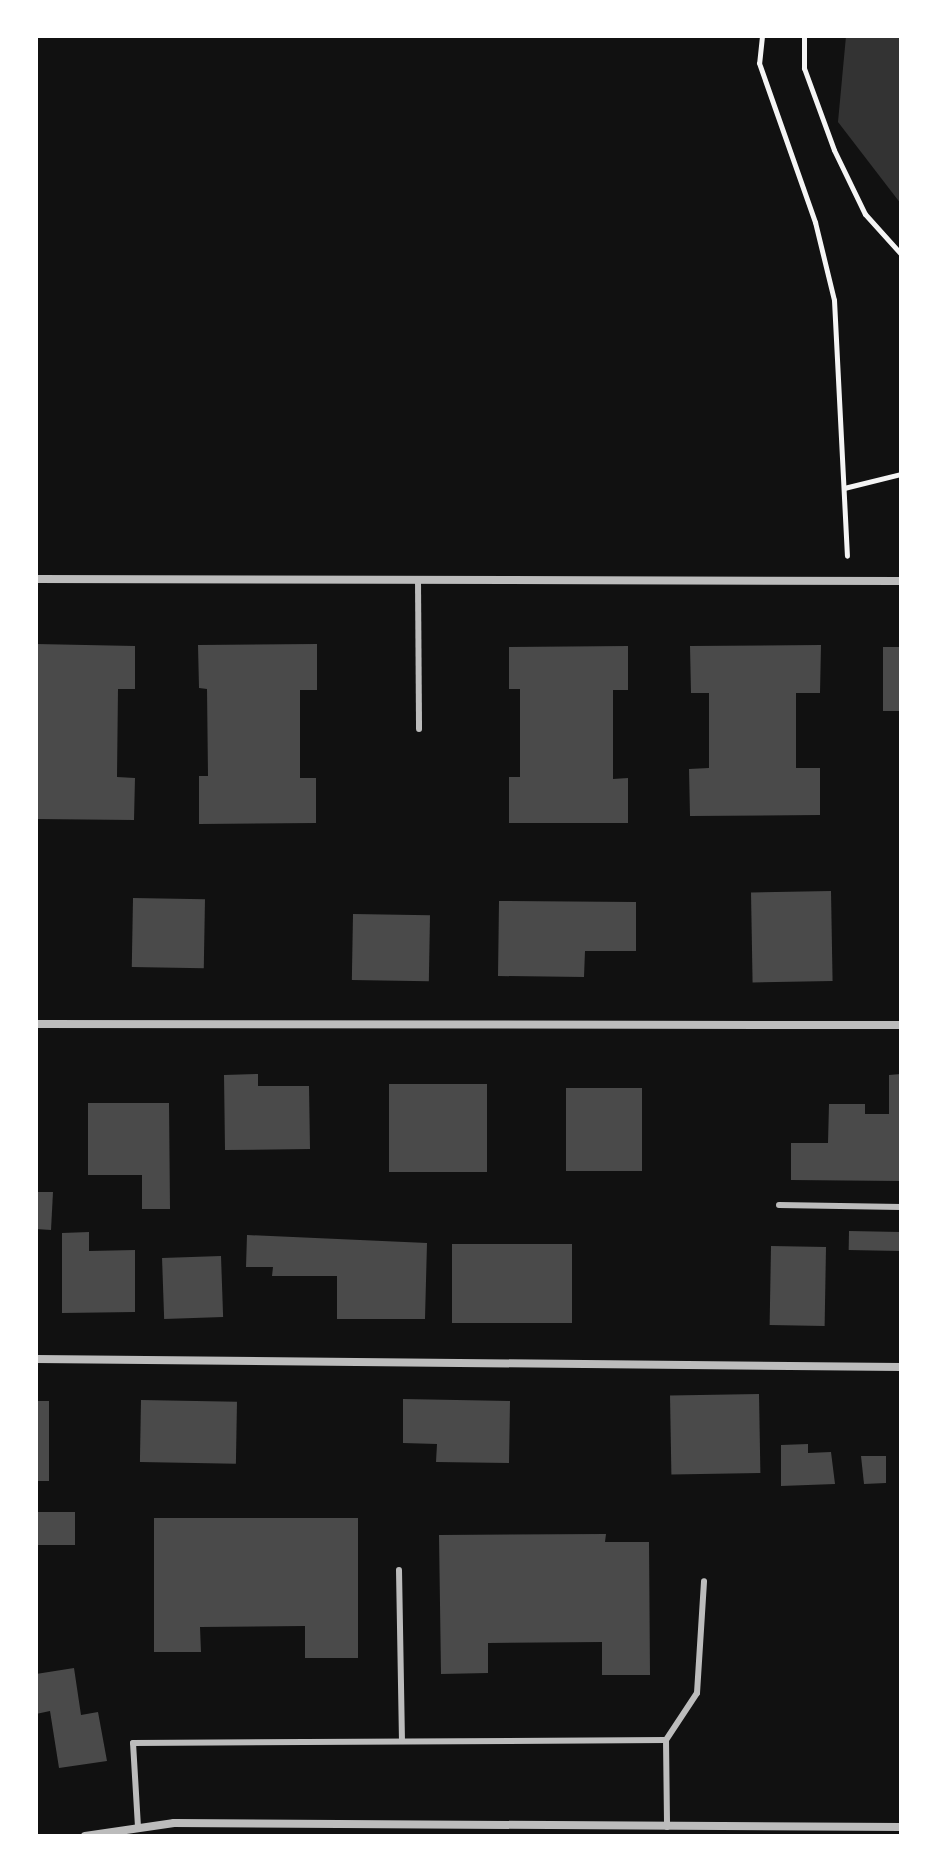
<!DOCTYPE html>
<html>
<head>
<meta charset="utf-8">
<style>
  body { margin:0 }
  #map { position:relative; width:937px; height:1872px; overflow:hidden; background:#111; font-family:"Sofia Sans Condensed",sans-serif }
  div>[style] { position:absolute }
  .water>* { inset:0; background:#333 }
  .building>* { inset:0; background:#4a4a4a; transform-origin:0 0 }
  .path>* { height:5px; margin:-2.5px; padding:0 2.5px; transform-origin:2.5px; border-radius:2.5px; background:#f5f5f5 }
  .service>* { height:6px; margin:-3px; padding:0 3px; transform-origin:3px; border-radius:3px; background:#bcbcbc }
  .minor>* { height:8px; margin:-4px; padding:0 4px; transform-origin:4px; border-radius:4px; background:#bcbcbc }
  span { translate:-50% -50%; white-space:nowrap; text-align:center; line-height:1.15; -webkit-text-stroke:6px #fff; paint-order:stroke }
  .frame { position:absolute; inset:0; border:38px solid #fff; pointer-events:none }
</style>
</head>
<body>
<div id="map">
  <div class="water">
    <div style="clip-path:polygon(846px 36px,901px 36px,901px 204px,838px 122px)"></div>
  </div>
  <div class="building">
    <div style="clip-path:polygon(36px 644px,135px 646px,135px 689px,118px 689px,117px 777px,135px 778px,134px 820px,36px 819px)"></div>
    <div style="clip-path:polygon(317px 644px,317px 690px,300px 690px,300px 778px,316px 778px,316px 823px,199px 824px,199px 776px,208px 776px,207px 689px,199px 688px,198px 645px)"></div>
    <div style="clip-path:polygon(821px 645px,820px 693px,796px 693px,796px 768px,820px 768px,820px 815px,690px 816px,689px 769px,709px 768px,709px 693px,691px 693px,690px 646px)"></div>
    <div style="clip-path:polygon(628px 646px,628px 690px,613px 690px,613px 779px,628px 778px,628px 823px,509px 823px,509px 777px,520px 777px,520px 689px,509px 689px,509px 647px)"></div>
    <div style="left:883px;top:647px;width:18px;height:64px"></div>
    <div style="left:831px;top:891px;width:90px;height:80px;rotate:89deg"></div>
    <div style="left:133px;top:898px;width:72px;height:69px;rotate:1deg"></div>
    <div style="clip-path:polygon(499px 901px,636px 902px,636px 951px,585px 951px,584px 977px,498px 976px)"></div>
    <div style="left:353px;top:914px;width:77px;height:66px;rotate:1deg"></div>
    <div style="clip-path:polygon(258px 1074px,258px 1086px,309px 1086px,310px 1149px,225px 1150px,224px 1075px)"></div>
    <div style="clip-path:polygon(901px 1074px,901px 1181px,791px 1180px,791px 1143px,828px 1143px,829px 1104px,865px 1104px,865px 1114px,889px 1114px,889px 1075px)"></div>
    <div style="left:389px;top:1084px;width:98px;height:88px"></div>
    <div style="left:566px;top:1088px;width:76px;height:83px"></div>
    <div style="clip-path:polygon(88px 1103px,169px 1103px,170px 1209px,142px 1209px,142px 1175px,88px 1175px)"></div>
    <div style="clip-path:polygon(36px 1192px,53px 1192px,51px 1230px,36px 1229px)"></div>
    <div style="left:849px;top:1231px;width:52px;height:19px;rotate:1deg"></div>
    <div style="clip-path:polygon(89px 1232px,89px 1251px,135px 1250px,135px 1312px,62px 1313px,62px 1233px)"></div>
    <div style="clip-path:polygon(247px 1235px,427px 1243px,425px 1319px,337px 1319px,337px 1276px,272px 1276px,273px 1267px,246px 1267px)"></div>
    <div style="left:452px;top:1244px;width:120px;height:79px"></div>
    <div style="left:826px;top:1247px;width:79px;height:55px;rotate:91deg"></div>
    <div style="left:221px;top:1256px;width:61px;height:59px;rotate:88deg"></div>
    <div style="left:759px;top:1394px;width:79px;height:89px;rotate:89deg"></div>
    <div style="clip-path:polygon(403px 1399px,510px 1401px,509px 1463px,436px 1462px,437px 1444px,403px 1443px)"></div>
    <div style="left:141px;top:1400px;width:96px;height:62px;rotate:1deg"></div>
    <div style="left:36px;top:1401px;width:13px;height:80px"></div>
    <div style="clip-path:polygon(808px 1444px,808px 1453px,831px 1452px,835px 1484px,781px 1486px,781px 1445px)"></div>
    <div style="clip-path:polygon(861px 1456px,886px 1456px,886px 1483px,864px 1484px)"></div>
    <div style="left:36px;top:1512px;width:39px;height:33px"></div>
    <div style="clip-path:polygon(154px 1518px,358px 1518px,358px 1658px,305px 1658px,305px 1626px,200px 1627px,201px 1652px,154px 1652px)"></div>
    <div style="clip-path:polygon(606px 1534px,605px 1542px,649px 1542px,650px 1675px,602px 1675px,602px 1642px,488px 1643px,488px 1673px,441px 1674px,439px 1535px)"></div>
    <div style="clip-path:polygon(74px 1668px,81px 1715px,98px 1712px,107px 1761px,59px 1768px,50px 1711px,36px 1714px,36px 1674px)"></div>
  </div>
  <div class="path">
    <div style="left:762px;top:36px;width:27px;rotate:96deg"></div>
    <div style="left:759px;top:63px;width:169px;rotate:70.6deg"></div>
    <div style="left:815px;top:222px;width:80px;rotate:76.3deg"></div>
    <div style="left:834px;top:300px;width:256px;rotate:87.1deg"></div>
    <div style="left:804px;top:36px;width:32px;rotate:90deg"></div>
    <div style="left:804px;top:68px;width:87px;rotate:69.9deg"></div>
    <div style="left:834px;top:150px;width:71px;rotate:64.2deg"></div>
    <div style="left:865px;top:214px;width:54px;rotate:48deg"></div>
    <div style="left:844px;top:488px;width:59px;rotate:-13.8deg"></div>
  </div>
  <div class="service">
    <div style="left:418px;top:580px;width:149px;rotate:89.6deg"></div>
    <div style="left:779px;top:1205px;width:122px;rotate:0.9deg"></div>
    <div style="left:399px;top:1570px;width:171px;rotate:89deg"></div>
    <div style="left:666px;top:1740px;width:56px;rotate:-56.6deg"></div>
    <div style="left:697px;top:1693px;width:112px;rotate:-86.4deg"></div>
    <div style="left:138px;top:1827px;width:84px;rotate:-93.4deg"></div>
    <div style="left:133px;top:1743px;width:533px;rotate:-0.32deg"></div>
    <div style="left:666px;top:1740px;width:87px;rotate:89.3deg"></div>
  </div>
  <div class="minor">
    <div style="left:36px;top:579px;width:865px;rotate:0.13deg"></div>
    <div style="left:36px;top:1024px;width:865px;rotate:0.07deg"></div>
    <div style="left:36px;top:1359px;width:865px;rotate:0.53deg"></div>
    <div style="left:85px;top:1836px;width:90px;rotate:-8.3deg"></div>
    <div style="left:174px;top:1823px;width:727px;rotate:0.32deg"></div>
  </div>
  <div class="frame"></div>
</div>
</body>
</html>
